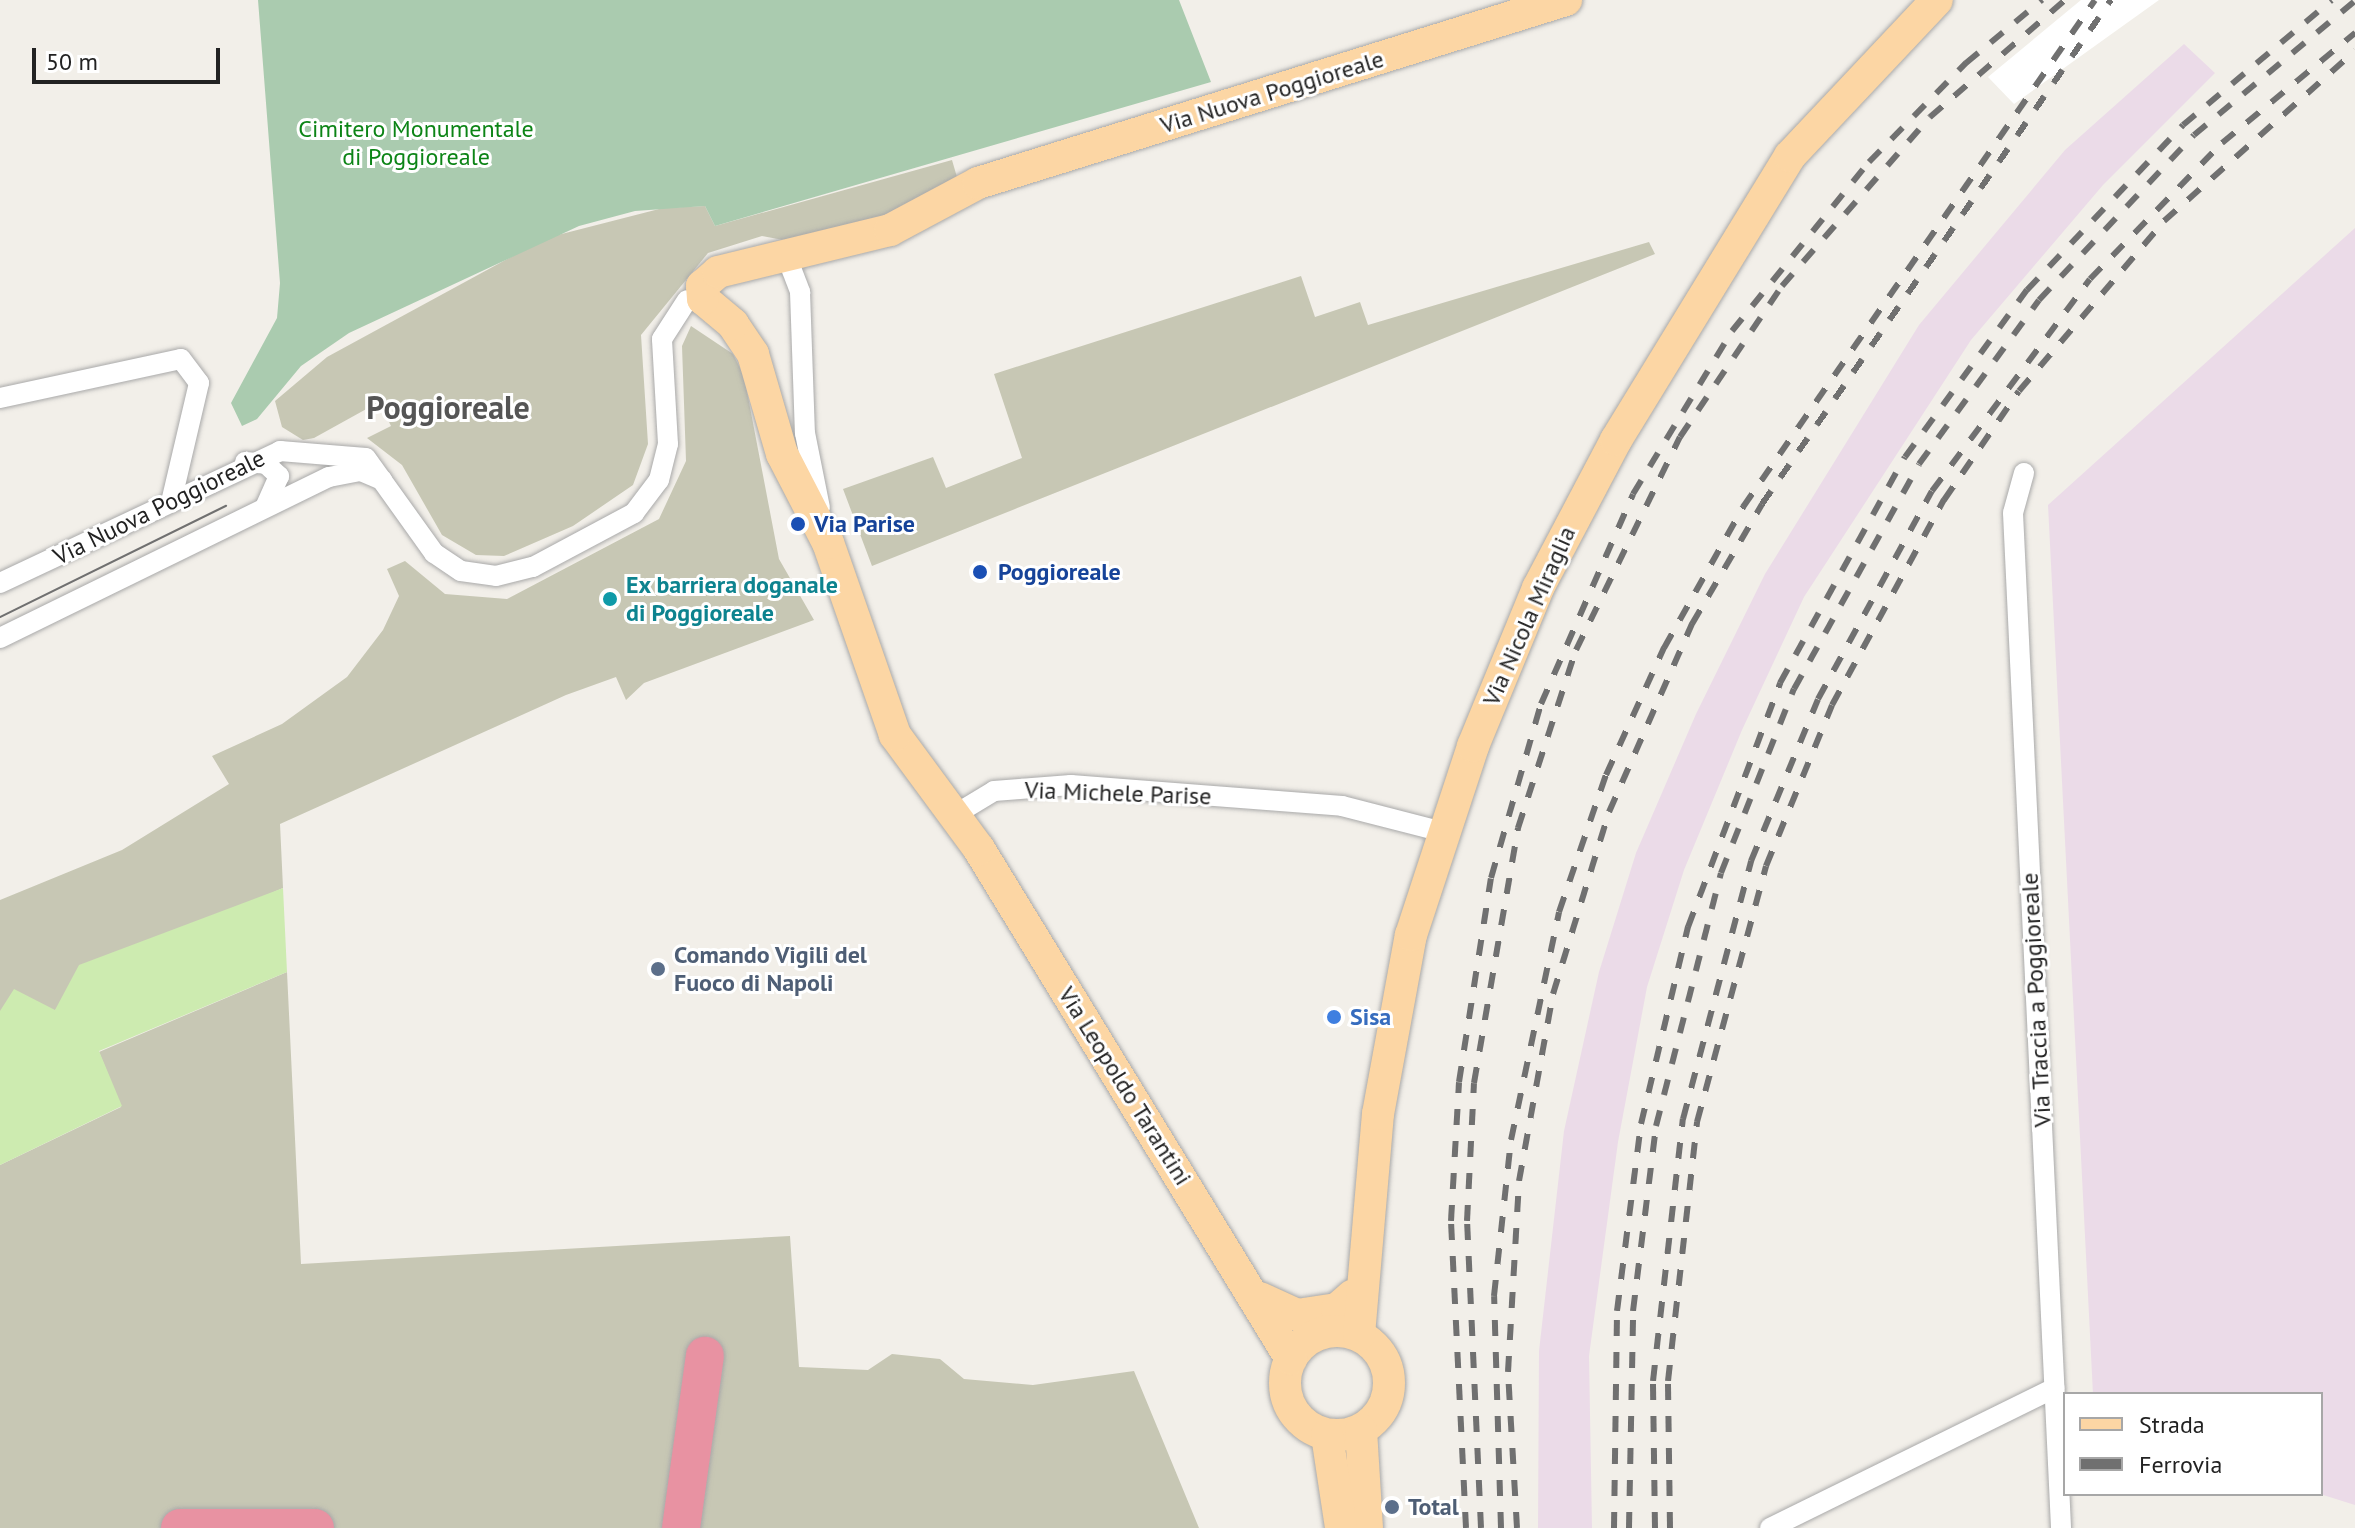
<!DOCTYPE html>
<html>
<head>
<meta charset="utf-8">
<style>
  body { margin:0 }
  #map { position:relative; width:2355px; height:1528px; overflow:hidden; background:#f2efe9; font-family:"PT Sans",sans-serif }
  div>[style] { position:absolute }
  .industrial>* { inset:0; background:#ebdbe8 }
  .construction>* { inset:0; background:#c7c7b4 }
  .grass>* { inset:0; background:#cdebb0 }
  .cemetery>* { inset:0; background:#aacbaf }
  .pier>* { inset:0; background:#fff }
  .roads { filter:drop-shadow(0 0 2px #a9a9a9) drop-shadow(0 0 2px #a9a9a9) }
  .street>* { height:20px; margin:-10px; padding:0 10px; transform-origin:10px; border-radius:10px; background:#fff }
  .primary>* { height:32px; margin:-16px; padding:0 16px; transform-origin:16px; border-radius:16px; background:#fcd6a4 }
  .primary>.ring { margin:-16px; padding:0; box-sizing:content-box; background:none; border:32px solid #fcd6a4; border-radius:50% }
  .highway>* { height:38px; margin:-19px; padding:0 19px; transform-origin:19px; border-radius:19px; background:#e892a2 }
  .tram>* { height:2px; margin:-1px; padding:0 1px; transform-origin:1px; border-radius:1px; background:#707070 }
  .rail>* { height:6px; margin-top:-3px; transform-origin:0; background:repeating-linear-gradient(90deg,#707070 0 16px,transparent 0 32px) }
  .dots>* { width:22px; height:22px; translate:-50% -50%; box-sizing:border-box; border:4px solid #fff; border-radius:50% }
  span { translate:-50% -50%; white-space:nowrap; text-align:center; line-height:1.15; -webkit-text-stroke:6px #fff; paint-order:stroke }
  .street-label { font-size:24px; color:#222 }
  .park-label { font-size:24px; color:#0c8416 }
  .transit-label { font-size:24px; color:#164399; font-weight:700 }
  .left { translate:0 -50%; text-align:left }
  .culture-label { font-size:24px; color:#0d838f; font-weight:700 }
  .service-label { font-size:24px; color:#4e5e75; font-weight:700 }
  .shop-label { font-size:24px; color:#366cbe; font-weight:700 }
  .district-label { font-size:32px; color:#555; font-weight:700 }
  .legend { position:absolute; left:2063px; top:1392px; width:260px; height:104px; box-sizing:border-box; background:#fff; border:2px solid #a7a7a7; margin:0; padding:10px 14px; list-style:none; font-size:24px; color:#222 }
  .legend li { display:flex; align-items:center; gap:16px; height:40px }
  .legend b { width:40px; border:2px solid #a7a7a7 }
  .scale { position:absolute; left:32px; top:48px; width:188px; height:36px; box-sizing:border-box; border:4px solid #222; border-top:0; padding-left:10px; font-size:24px; line-height:28px; white-space:nowrap; color:#222; -webkit-text-stroke:6px #fff; paint-order:stroke }
</style>
</head>
<body>
<div id="map">
  <div class="industrial">
    <div style="clip-path:polygon(2184px 44px,2215px 73px,2103px 185px,1971px 340px,1804px 597px,1742px 730px,1684px 870px,1647px 987px,1618px 1142px,1589px 1356px,1592px 1528px,1538px 1528px,1539px 1351px,1564px 1131px,1599px 972px,1636px 853px,1696px 714px,1765px 574px,1919px 325px,2065px 150px)"></div>
    <div style="clip-path:polygon(2355px 228px,2355px 1505px,2320px 1494px,2321px 1394px,2093px 1394px,2048px 505px)"></div>
  </div>
  <div class="construction">
    <div style="clip-path:polygon(952px 160px,959px 184px,815px 246px,762px 236px,708px 253px,641px 335px,648px 444px,633px 485px,573px 526px,504px 556px,476px 555px,442px 535px,402px 465px,367px 438px,391px 426px,379px 402px,314px 438px,303px 440px,282px 427px,275px 401px,327px 357px,546px 238px,663px 208px,705px 206px,715px 226px)"></div>
    <div style="clip-path:polygon(1649px 242px,1655px 254px,872px 566px,843px 489px,933px 457px,946px 488px,1022px 458px,994px 374px,1301px 276px,1315px 317px,1360px 302px,1368px 325px)"></div>
    <div style="clip-path:polygon(691px 326px,733px 354px,744px 376px,779px 559px,814px 620px,644px 683px,626px 700px,616px 677px,566px 695px,280px 824px,283px 888px,189px 929px,55px 1010px,0 1011px,0 900px,122px 850px,229px 784px,212px 756px,282px 724px,347px 677px,383px 630px,399px 596px,387px 569px,405px 561px,445px 594px,507px 599px,659px 519px,686px 461px,682px 346px)"></div>
    <div style="clip-path:polygon(287px 972px,301px 1264px,790px 1236px,799px 1367px,868px 1370px,892px 1354px,940px 1359px,964px 1379px,1033px 1385px,1134px 1371px,1199px 1528px,0 1528px,0 1165px,121px 1107px,99px 1052px)"></div>
  </div>
  <div class="grass">
    <div style="clip-path:polygon(283px 888px,287px 972px,99px 1051px,122px 1106px,0 1165px,0 1011px,14px 989px,55px 1010px,79px 965px)"></div>
  </div>
  <div class="cemetery">
    <div style="clip-path:polygon(258px 0,1179px 0,1211px 82px,715px 226px,705px 206px,635px 211px,579px 226px,349px 333px,301px 366px,257px 419px,242px 426px,231px 403px,277px 318px,280px 283px)"></div>
  </div>
  <div class="pier">
    <div style="clip-path:polygon(2081px 0,2159px 0,2014px 104px,1988px 77px)"></div>
  </div>
  <div class="roads">
    <div class="street">
      <div style="left:791px;top:268px;width:26px;rotate:69deg"></div>
      <div style="left:800px;top:292px;width:141px;rotate:88deg"></div>
      <div style="left:805px;top:433px;width:76px;rotate:78.7deg"></div>
      <div style="left:0;top:398px;width:185px;rotate:-12.2deg"></div>
      <div style="left:181px;top:359px;width:30px;rotate:53deg"></div>
      <div style="left:199px;top:383px;width:118px;rotate:103.2deg"></div>
      <div style="left:245px;top:462px;width:21px;rotate:5deg"></div>
      <div style="left:266px;top:464px;width:18px;rotate:43deg"></div>
      <div style="left:279px;top:476px;width:32px;rotate:114deg"></div>
      <div style="left:2024px;top:473px;width:41px;rotate:105.4deg"></div>
      <div style="left:2013px;top:513px;width:1016px;rotate:87.29deg"></div>
      <div style="left:0;top:583px;width:310px;rotate:-25.2deg"></div>
      <div style="left:280px;top:451px;width:86px;rotate:4.7deg"></div>
      <div style="left:366px;top:458px;width:117px;rotate:54.4deg"></div>
      <div style="left:434px;top:553px;width:32px;rotate:34deg"></div>
      <div style="left:461px;top:571px;width:35px;rotate:8deg"></div>
      <div style="left:496px;top:576px;width:38px;rotate:-14deg"></div>
      <div style="left:533px;top:567px;width:115px;rotate:-28.1deg"></div>
      <div style="left:634px;top:513px;width:41px;rotate:-52.9deg"></div>
      <div style="left:659px;top:480px;width:37px;rotate:-76deg"></div>
      <div style="left:668px;top:444px;width:105px;rotate:-93.3deg"></div>
      <div style="left:662px;top:339px;width:46px;rotate:-57.3deg"></div>
      <div style="left:0;top:638px;width:366px;rotate:-26.1deg"></div>
      <div style="left:329px;top:477px;width:33px;rotate:-11deg"></div>
      <div style="left:361px;top:471px;width:23px;rotate:23deg"></div>
      <div style="left:956px;top:814px;width:44px;rotate:-31.2deg"></div>
      <div style="left:994px;top:791px;width:77px;rotate:-4.5deg"></div>
      <div style="left:1071px;top:785px;width:272px;rotate:4.4deg"></div>
      <div style="left:1342px;top:806px;width:104px;rotate:14.4deg"></div>
      <div style="left:1770px;top:1528px;width:317px;rotate:-26.2deg"></div>
    </div>
    <div class="primary">
      <div style="left:1260px;top:1298px;width:41px;rotate:24.7deg"></div>
      <div style="left:1297px;top:1315px;width:40px;rotate:-8.5deg"></div>
      <div style="left:1337px;top:1309px;width:20px;rotate:-41deg"></div>
      <div class="ring" style="left:1285px;top:1331px;width:72px;height:72px"></div>
      <div style="left:1359px;top:1335px;width:222px;rotate:-85.1deg"></div>
      <div style="left:1378px;top:1114px;width:182px;rotate:-79.6deg"></div>
      <div style="left:1411px;top:935px;width:199px;rotate:-71.8deg"></div>
      <div style="left:1473px;top:746px;width:171px;rotate:-67.6deg"></div>
      <div style="left:1538px;top:588px;width:167px;rotate:-62.2deg"></div>
      <div style="left:1616px;top:440px;width:333px;rotate:-58.5deg"></div>
      <div style="left:1790px;top:156px;width:214px;rotate:-46.7deg"></div>
      <div style="left:1291px;top:1359px;width:598px;rotate:-121.46deg"></div>
      <div style="left:979px;top:849px;width:142px;rotate:-126.4deg"></div>
      <div style="left:895px;top:735px;width:203px;rotate:-109.2deg"></div>
      <div style="left:828px;top:543px;width:100px;rotate:-117.3deg"></div>
      <div style="left:782px;top:454px;width:104px;rotate:-106.2deg"></div>
      <div style="left:753px;top:354px;width:36px;rotate:-124deg"></div>
      <div style="left:733px;top:324px;width:39px;rotate:-140deg"></div>
      <div style="left:703px;top:299px;width:13px;rotate:-94deg"></div>
      <div style="left:702px;top:286px;width:21px;rotate:-41deg"></div>
      <div style="left:718px;top:272px;width:177px;rotate:-13.7deg"></div>
      <div style="left:890px;top:230px;width:100px;rotate:-28.1deg"></div>
      <div style="left:978px;top:183px;width:616px;rotate:-17.29deg"></div>
      <div style="left:1361px;top:1430px;width:98px;rotate:86.5deg"></div>
      <div style="left:1327px;top:1435px;width:94px;rotate:81.4deg"></div>
    </div>
    <div class="highway">
      <div style="left:180px;top:1528px;width:135px"></div>
      <div style="left:681px;top:1528px;width:174px;rotate:-82.1deg"></div>
    </div>
  </div>
  <div class="tram">
    <div style="left:0;top:617px;width:252px;rotate:-26.2deg"></div>
  </div>
  <div class="rail">
    <div style="left:1466px;top:1528px;width:307px;rotate:-92.8deg"></div>
    <div style="left:1451px;top:1221px;width:139px;rotate:-86.7deg"></div>
    <div style="left:1459px;top:1082px;width:206px;rotate:-81.1deg"></div>
    <div style="left:1491px;top:878px;width:181px;rotate:-74deg"></div>
    <div style="left:1541px;top:704px;width:229px;rotate:-66.3deg"></div>
    <div style="left:1633px;top:494px;width:191px;rotate:-58.7deg"></div>
    <div style="left:1732px;top:331px;width:218px;rotate:-51deg"></div>
    <div style="left:1869px;top:162px;width:139px;rotate:-45.6deg"></div>
    <div style="left:1966px;top:63px;width:99px;rotate:-39.7deg"></div>
    <div style="left:1481px;top:1528px;width:307px;rotate:-92.6deg"></div>
    <div style="left:1467px;top:1221px;width:138px;rotate:-87.1deg"></div>
    <div style="left:1474px;top:1083px;width:259px;rotate:-80.2deg"></div>
    <div style="left:1518px;top:828px;width:187px;rotate:-72deg"></div>
    <div style="left:1576px;top:650px;width:237px;rotate:-64deg"></div>
    <div style="left:1680px;top:437px;width:182px;rotate:-56deg"></div>
    <div style="left:1782px;top:286px;width:225px;rotate:-48.8deg"></div>
    <div style="left:1930px;top:117px;width:179px;rotate:-40.9deg"></div>
    <div style="left:1501px;top:1528px;width:232px;rotate:-91.7deg"></div>
    <div style="left:1494px;top:1296px;width:157px;rotate:-83.8deg"></div>
    <div style="left:1511px;top:1140px;width:233px;rotate:-78.1deg"></div>
    <div style="left:1559px;top:912px;width:145px;rotate:-71.1deg"></div>
    <div style="left:1606px;top:775px;width:140px;rotate:-65.5deg"></div>
    <div style="left:1664px;top:648px;width:162px;rotate:-60.7deg"></div>
    <div style="left:1743px;top:507px;width:617px;rotate:-55.23deg"></div>
    <div style="left:1517px;top:1528px;width:156px;rotate:-93.3deg"></div>
    <div style="left:1508px;top:1372px;width:191px;rotate:-86.7deg"></div>
    <div style="left:1519px;top:1181px;width:190px;rotate:-79.7deg"></div>
    <div style="left:1553px;top:994px;width:190px;rotate:-72.9deg"></div>
    <div style="left:1609px;top:812px;width:206px;rotate:-66.2deg"></div>
    <div style="left:1692px;top:624px;width:139px;rotate:-59.7deg"></div>
    <div style="left:1762px;top:504px;width:613px;rotate:-55.3deg"></div>
    <div style="left:1614px;top:1528px;width:217px;rotate:-89.2deg"></div>
    <div style="left:1617px;top:1311px;width:189px;rotate:-82.7deg"></div>
    <div style="left:1641px;top:1124px;width:203px;rotate:-76.6deg"></div>
    <div style="left:1688px;top:927px;width:261px;rotate:-69.3deg"></div>
    <div style="left:1780px;top:683px;width:258px;rotate:-61.1deg"></div>
    <div style="left:1905px;top:457px;width:207px;rotate:-53.9deg"></div>
    <div style="left:2027px;top:290px;width:227px;rotate:-46.6deg"></div>
    <div style="left:2183px;top:125px;width:194px;rotate:-40deg"></div>
    <div style="left:1629px;top:1528px;width:217px;rotate:-88.9deg"></div>
    <div style="left:1633px;top:1311px;width:186px;rotate:-82.9deg"></div>
    <div style="left:1656px;top:1126px;width:261px;rotate:-75.6deg"></div>
    <div style="left:1721px;top:873px;width:198px;rotate:-68.4deg"></div>
    <div style="left:1794px;top:689px;width:257px;rotate:-60.9deg"></div>
    <div style="left:1919px;top:464px;width:203px;rotate:-53.8deg"></div>
    <div style="left:2039px;top:300px;width:226px;rotate:-46.8deg"></div>
    <div style="left:2194px;top:135px;width:209px;rotate:-39.8deg"></div>
    <div style="left:1655px;top:1528px;width:147px;rotate:-90.8deg"></div>
    <div style="left:1653px;top:1381px;width:264px;rotate:-83.5deg"></div>
    <div style="left:1683px;top:1119px;width:267px;rotate:-75.2deg"></div>
    <div style="left:1751px;top:861px;width:175px;rotate:-67.5deg"></div>
    <div style="left:1818px;top:699px;width:237px;rotate:-61.3deg"></div>
    <div style="left:1932px;top:491px;width:264px;rotate:-53.3deg"></div>
    <div style="left:2090px;top:279px;width:190px;rotate:-45.9deg"></div>
    <div style="left:2222px;top:143px;width:173px;rotate:-39.6deg"></div>
    <div style="left:1670px;top:1528px;width:147px;rotate:-90.8deg"></div>
    <div style="left:1668px;top:1381px;width:261px;rotate:-83.6deg"></div>
    <div style="left:1697px;top:1122px;width:265px;rotate:-74.9deg"></div>
    <div style="left:1766px;top:866px;width:174px;rotate:-67.7deg"></div>
    <div style="left:1832px;top:705px;width:234px;rotate:-61.4deg"></div>
    <div style="left:1944px;top:500px;width:132px;rotate:-55.5deg"></div>
    <div style="left:2019px;top:391px;width:223px;rotate:-49.5deg"></div>
    <div style="left:2164px;top:221px;width:256px;rotate:-41.7deg"></div>
  </div>
  <div class="dots">
    <div style="left:798px;top:524px;background:#1a4fb4"></div>
    <div style="left:980px;top:572px;background:#1a4fb4"></div>
    <div style="left:610px;top:599px;background:#0f9aa8"></div>
    <div style="left:658px;top:969px;background:#5c6f8a"></div>
    <div style="left:1334px;top:1017px;background:#3f7fe0"></div>
    <div style="left:1392px;top:1507px;background:#5c6f8a"></div>
  </div>
  <div class="street-label">
    <span style="left:1272px;top:92px;rotate:-17deg">Via Nuova Poggioreale</span>
    <span style="left:159px;top:507px;rotate:-26deg">Via Nuova Poggioreale</span>
    <span style="left:1529px;top:616px;rotate:-66deg">Via Nicola Miraglia</span>
    <span style="left:1118px;top:793px;rotate:2deg">Via Michele Parise</span>
    <span style="left:2036px;top:1000px;rotate:-93deg">Via Traccia a Poggioreale</span>
    <span style="left:1125px;top:1086px;rotate:58deg">Via Leopoldo Tarantini</span>
  </div>
  <div class="park-label">
    <span style="left:416px;top:143px">Cimitero Monumentale<br>di Poggioreale</span>
  </div>
  <div class="transit-label">
    <span class="left" style="left:814px;top:524px">Via Parise</span>
    <span class="left" style="left:998px;top:572px">Poggioreale</span>
  </div>
  <div class="culture-label">
    <span class="left" style="left:626px;top:599px">Ex barriera doganale<br>di Poggioreale</span>
  </div>
  <div class="service-label">
    <span class="left" style="left:674px;top:969px">Comando Vigili del<br>Fuoco di Napoli</span>
    <span class="left" style="left:1408px;top:1507px">Total</span>
  </div>
  <div class="shop-label">
    <span class="left" style="left:1350px;top:1017px">Sisa</span>
  </div>
  <div class="district-label">
    <span style="left:448px;top:407px">Poggioreale</span>
  </div>
  <ul class="legend">
  <li><b style="height:10px;background:#fcd6a4"></b>Strada</li>
  <li><b style="height:10px;background:#707070"></b>Ferrovia</li>
  </ul>
  <div class="scale">50 m</div>
</div>
</body>
</html>
